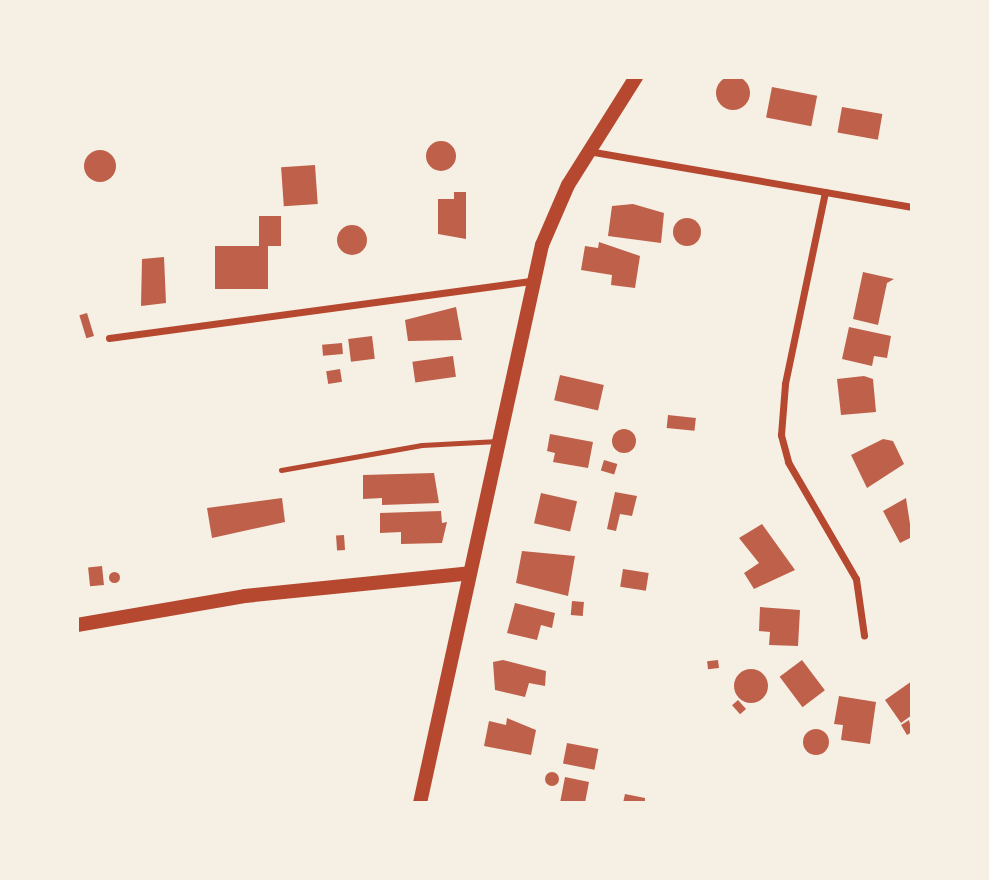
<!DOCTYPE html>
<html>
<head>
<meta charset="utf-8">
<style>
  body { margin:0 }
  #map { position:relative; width:989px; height:880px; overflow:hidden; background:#f6efe4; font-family:"Zilla Slab",serif }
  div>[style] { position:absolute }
  .building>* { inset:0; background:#bf614a; transform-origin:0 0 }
  .round { border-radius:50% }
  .path>* { height:3.5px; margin:-1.75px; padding:0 1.75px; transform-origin:1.75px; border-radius:1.75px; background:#b5482f }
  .service>* { height:5px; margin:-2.5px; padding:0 2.5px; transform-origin:2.5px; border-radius:2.5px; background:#b5482f }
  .minor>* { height:7px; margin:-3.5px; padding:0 3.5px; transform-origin:3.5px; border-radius:3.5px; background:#b5482f }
  .secondary>* { height:14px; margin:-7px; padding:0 7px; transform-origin:7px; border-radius:7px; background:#b5482f }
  span { translate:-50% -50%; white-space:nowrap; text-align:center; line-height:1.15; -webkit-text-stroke:7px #f6efe4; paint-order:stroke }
  .frame { position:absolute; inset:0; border:79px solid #f6efe4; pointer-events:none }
</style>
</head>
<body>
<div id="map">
  <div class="building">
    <div class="round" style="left:716px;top:76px;width:34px;height:34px"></div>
    <div style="left:772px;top:87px;width:46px;height:31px;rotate:11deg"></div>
    <div style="left:842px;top:107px;width:41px;height:26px;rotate:10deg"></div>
    <div class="round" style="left:426px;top:141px;width:30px;height:30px"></div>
    <div class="round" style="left:84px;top:150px;width:32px;height:32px"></div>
    <div style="left:315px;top:165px;width:39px;height:34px;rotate:86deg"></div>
    <div style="clip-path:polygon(454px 192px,466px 192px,466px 239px,438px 234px,438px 199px,454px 199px)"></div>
    <div style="clip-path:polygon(633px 204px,664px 213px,661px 243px,608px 236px,612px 206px)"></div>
    <div style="clip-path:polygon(259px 216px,281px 216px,281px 246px,268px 246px,268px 289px,215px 289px,215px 246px,259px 246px)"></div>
    <div class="round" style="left:673px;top:218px;width:28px;height:28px"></div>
    <div class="round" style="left:337px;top:225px;width:30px;height:30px"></div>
    <div style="clip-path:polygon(599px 242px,640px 256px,635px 288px,611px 285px,612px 275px,581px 270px,585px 246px,598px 248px)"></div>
    <div style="clip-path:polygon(164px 257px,166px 303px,141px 306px,142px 259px)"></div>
    <div style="clip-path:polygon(863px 272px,894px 279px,887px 283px,878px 325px,853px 319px)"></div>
    <div style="clip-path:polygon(456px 307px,462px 340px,408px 341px,405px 320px)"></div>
    <div style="left:87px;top:313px;width:24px;height:8px;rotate:73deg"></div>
    <div style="clip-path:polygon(849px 327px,891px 336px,887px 358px,874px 356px,872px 366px,842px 359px)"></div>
    <div style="left:372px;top:336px;width:23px;height:24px;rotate:83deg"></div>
    <div style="left:342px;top:343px;width:11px;height:20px;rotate:85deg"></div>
    <div style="left:453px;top:356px;width:21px;height:41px;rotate:82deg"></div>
    <div style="left:340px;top:369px;width:13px;height:14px;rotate:81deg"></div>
    <div style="left:560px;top:375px;width:45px;height:26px;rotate:13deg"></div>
    <div style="clip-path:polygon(864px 376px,873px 379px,876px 412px,841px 415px,837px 379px)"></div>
    <div style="left:668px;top:415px;width:28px;height:13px;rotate:6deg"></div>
    <div class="round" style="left:612px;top:429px;width:24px;height:24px"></div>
    <div style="clip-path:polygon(550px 434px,593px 442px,588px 468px,553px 462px,555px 453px,547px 451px)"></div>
    <div style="clip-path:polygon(883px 439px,893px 441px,904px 464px,867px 488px,851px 455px)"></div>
    <div style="left:604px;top:460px;width:14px;height:11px;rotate:17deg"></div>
    <div style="clip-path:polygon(434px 473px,439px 503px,382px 505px,382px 498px,363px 499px,363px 475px)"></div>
    <div style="clip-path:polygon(615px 492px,637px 496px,632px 516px,620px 514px,616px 531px,607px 529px)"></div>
    <div style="left:541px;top:493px;width:37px;height:31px;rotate:13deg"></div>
    <div style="clip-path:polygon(282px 498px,285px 522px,212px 538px,207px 508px)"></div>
    <div style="clip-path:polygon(906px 498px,912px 537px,900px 543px,883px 511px)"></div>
    <div style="clip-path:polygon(441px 511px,442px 523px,447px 522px,442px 543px,401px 544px,401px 532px,380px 533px,380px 513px)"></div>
    <div style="clip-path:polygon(762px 524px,795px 570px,754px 589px,744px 573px,759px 563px,739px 538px)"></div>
    <div style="left:344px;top:535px;width:15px;height:8px;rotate:86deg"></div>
    <div style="clip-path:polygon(522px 551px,575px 556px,568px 596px,516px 583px)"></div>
    <div style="left:102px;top:566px;width:19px;height:14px;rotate:84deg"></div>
    <div style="left:623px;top:569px;width:26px;height:18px;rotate:9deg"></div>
    <div class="round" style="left:108.5px;top:571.5px;width:11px;height:11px"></div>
    <div style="left:572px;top:601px;width:12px;height:14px;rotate:5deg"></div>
    <div style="clip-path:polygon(515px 603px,555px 613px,552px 628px,541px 625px,537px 640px,507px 633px)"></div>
    <div style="clip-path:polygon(760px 607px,800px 610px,798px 646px,769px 645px,770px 632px,759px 631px)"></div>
    <div style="clip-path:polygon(503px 660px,546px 671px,545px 686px,529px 683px,525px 697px,495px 690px,493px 662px)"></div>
    <div style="left:718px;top:660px;width:8px;height:11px;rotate:83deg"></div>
    <div style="left:802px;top:660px;width:38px;height:28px;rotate:53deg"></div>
    <div class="round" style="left:734px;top:669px;width:34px;height:34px"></div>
    <div style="clip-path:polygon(912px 681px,912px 715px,901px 723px,885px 700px)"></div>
    <div style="clip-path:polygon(839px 696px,876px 702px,870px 744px,841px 740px,843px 725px,834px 724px)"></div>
    <div style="left:738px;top:700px;width:12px;height:8px;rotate:48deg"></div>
    <div style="clip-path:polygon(507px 718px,536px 730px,531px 755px,484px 746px,489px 721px,506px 725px)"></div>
    <div style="clip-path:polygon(909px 720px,912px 732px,907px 735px,901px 725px)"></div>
    <div class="round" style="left:803px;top:729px;width:26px;height:26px"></div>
    <div style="left:567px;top:743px;width:32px;height:21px;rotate:11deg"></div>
    <div class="round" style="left:545px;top:772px;width:14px;height:14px"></div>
    <div style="clip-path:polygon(565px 777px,589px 782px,585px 803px,560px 803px)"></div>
    <div style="clip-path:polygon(625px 794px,645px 798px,645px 803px,623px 803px)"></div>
  </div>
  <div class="path">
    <div style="left:161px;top:803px;width:95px"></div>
  </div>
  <div class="service">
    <div style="left:281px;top:470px;width:143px;rotate:-10.1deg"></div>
    <div style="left:422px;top:445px;width:76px;rotate:-3deg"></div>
  </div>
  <div class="minor">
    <div style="left:588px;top:151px;width:329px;rotate:9.8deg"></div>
    <div style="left:825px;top:192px;width:196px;rotate:101.8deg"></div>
    <div style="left:785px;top:384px;width:51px;rotate:94.5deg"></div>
    <div style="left:781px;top:435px;width:28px;rotate:75deg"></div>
    <div style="left:788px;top:462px;width:135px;rotate:59.8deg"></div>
    <div style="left:856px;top:579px;width:57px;rotate:81.9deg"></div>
    <div style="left:109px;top:338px;width:427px;rotate:-7.7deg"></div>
  </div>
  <div class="secondary">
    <div style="left:77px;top:625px;width:170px;rotate:-9.8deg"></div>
    <div style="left:245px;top:596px;width:226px;rotate:-5.8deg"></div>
    <div style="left:420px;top:803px;width:571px;rotate:-77.67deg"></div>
    <div style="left:542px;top:245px;width:65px;rotate:-66.6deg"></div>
    <div style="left:568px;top:185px;width:128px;rotate:-57.8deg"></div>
  </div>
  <div class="frame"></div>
</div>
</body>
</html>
